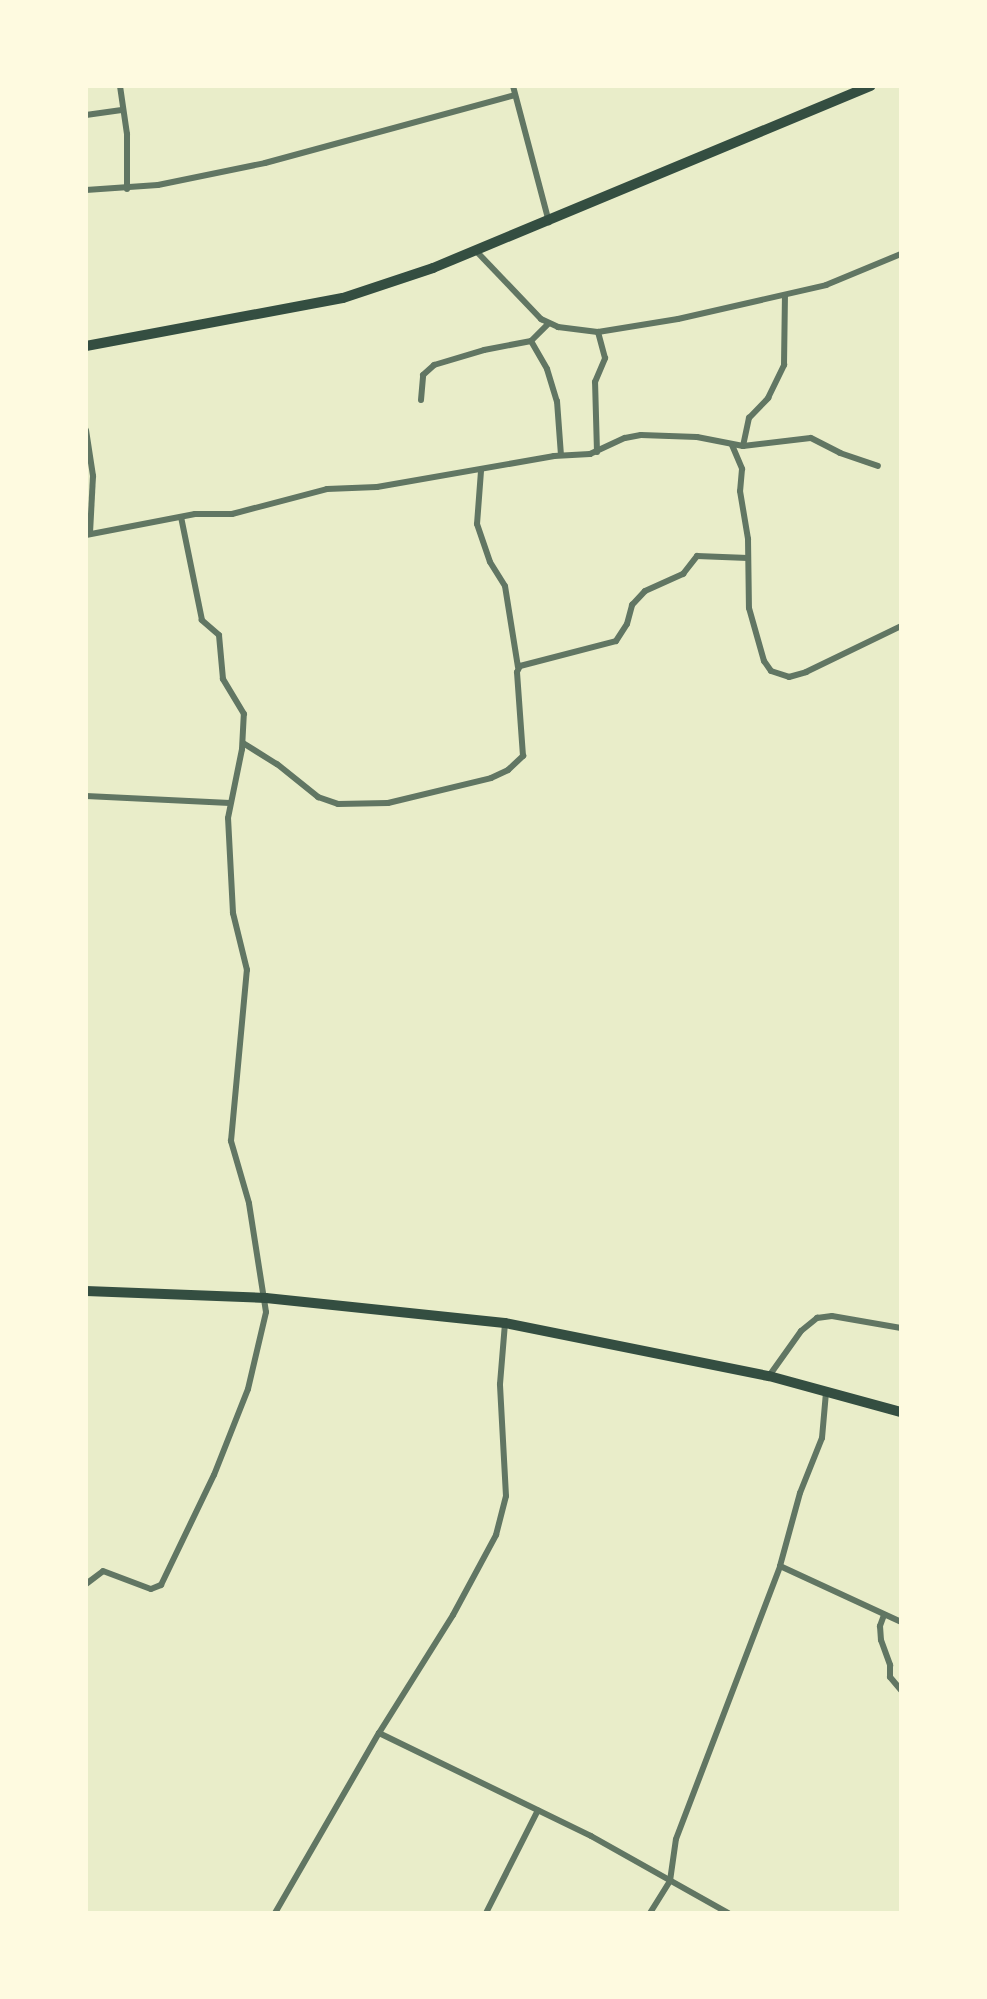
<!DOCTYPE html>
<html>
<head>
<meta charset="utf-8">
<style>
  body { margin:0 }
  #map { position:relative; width:987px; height:1999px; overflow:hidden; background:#e9edc9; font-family:"Space Grotesk",sans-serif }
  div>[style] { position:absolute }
  .minor>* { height:6px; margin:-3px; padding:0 3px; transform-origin:3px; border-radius:3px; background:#617663 }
  .trunk>* { height:10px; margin:-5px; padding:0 5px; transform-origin:5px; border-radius:5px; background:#344e41 }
  span { translate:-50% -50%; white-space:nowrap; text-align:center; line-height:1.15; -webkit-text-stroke:7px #fefae0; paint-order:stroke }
  .frame { position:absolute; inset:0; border:88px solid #fefae0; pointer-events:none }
</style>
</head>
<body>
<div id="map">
  <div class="minor">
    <div style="left:120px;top:86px;width:49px;rotate:81.7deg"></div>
    <div style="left:127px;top:134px;width:55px;rotate:90deg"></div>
    <div style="left:513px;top:86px;width:141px;rotate:75.2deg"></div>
    <div style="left:86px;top:115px;width:36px;rotate:-8deg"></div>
    <div style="left:86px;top:190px;width:72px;rotate:-4deg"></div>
    <div style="left:158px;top:185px;width:109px;rotate:-11.6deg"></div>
    <div style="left:265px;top:163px;width:259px;rotate:-15.2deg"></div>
    <div style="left:477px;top:252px;width:93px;rotate:46.3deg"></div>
    <div style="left:541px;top:319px;width:19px;rotate:25deg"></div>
    <div style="left:558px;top:327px;width:40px;rotate:7.1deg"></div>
    <div style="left:598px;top:332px;width:81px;rotate:-9.2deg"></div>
    <div style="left:678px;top:319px;width:152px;rotate:-12.9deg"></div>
    <div style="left:826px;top:285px;width:81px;rotate:-22.5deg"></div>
    <div style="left:531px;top:341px;width:32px;rotate:60deg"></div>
    <div style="left:547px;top:369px;width:34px;rotate:73deg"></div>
    <div style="left:557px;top:401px;width:54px;rotate:85.8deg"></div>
    <div style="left:421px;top:400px;width:25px;rotate:-85deg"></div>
    <div style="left:423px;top:375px;width:15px;rotate:-42deg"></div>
    <div style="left:434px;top:365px;width:52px;rotate:-16.7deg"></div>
    <div style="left:484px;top:350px;width:48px;rotate:-10.8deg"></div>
    <div style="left:531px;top:341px;width:25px;rotate:-45deg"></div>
    <div style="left:86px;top:430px;width:47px;rotate:81.3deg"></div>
    <div style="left:93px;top:476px;width:58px;rotate:93deg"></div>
    <div style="left:732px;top:445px;width:26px;rotate:67deg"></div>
    <div style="left:742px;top:469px;width:22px;rotate:95deg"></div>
    <div style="left:740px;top:491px;width:49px;rotate:80.5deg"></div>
    <div style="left:748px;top:539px;width:69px;rotate:89.2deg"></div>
    <div style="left:749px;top:608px;width:55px;rotate:74.2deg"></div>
    <div style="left:764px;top:661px;width:12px;rotate:55deg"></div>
    <div style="left:771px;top:671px;width:19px;rotate:18deg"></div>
    <div style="left:789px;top:677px;width:18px;rotate:-16deg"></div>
    <div style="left:806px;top:672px;width:106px;rotate:-25.8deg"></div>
    <div style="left:743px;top:446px;width:29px;rotate:-78deg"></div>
    <div style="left:749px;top:418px;width:28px;rotate:-46deg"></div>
    <div style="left:768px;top:398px;width:37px;rotate:-64deg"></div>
    <div style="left:784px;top:365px;width:69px;rotate:-89.2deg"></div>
    <div style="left:597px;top:452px;width:70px;rotate:-91.6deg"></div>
    <div style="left:595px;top:382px;width:26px;rotate:-67deg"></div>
    <div style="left:605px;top:358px;width:27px;rotate:-105deg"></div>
    <div style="left:481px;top:471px;width:53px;rotate:94.3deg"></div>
    <div style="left:477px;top:524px;width:40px;rotate:71.1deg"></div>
    <div style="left:490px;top:562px;width:28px;rotate:58deg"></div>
    <div style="left:505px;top:586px;width:82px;rotate:80.9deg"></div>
    <div style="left:86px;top:535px;width:111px;rotate:-10.9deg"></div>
    <div style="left:195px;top:514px;width:37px"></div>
    <div style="left:232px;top:514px;width:98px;rotate:-14.7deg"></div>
    <div style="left:327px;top:489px;width:50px;rotate:-2.3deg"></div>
    <div style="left:377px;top:487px;width:180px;rotate:-9.9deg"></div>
    <div style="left:554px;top:456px;width:36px;rotate:-3deg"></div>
    <div style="left:590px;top:454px;width:38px;rotate:-25deg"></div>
    <div style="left:625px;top:438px;width:16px;rotate:-11deg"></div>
    <div style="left:641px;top:435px;width:56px;rotate:2deg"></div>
    <div style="left:697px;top:437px;width:47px;rotate:11.1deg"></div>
    <div style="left:743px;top:446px;width:68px;rotate:-6.7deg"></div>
    <div style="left:811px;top:438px;width:33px;rotate:27deg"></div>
    <div style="left:840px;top:453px;width:40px;rotate:18.9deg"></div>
    <div style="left:243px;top:743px;width:40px;rotate:32deg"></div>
    <div style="left:277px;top:764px;width:53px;rotate:38.8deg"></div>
    <div style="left:318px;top:797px;width:21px;rotate:19deg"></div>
    <div style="left:338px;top:804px;width:50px;rotate:-1.1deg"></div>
    <div style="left:388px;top:803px;width:106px;rotate:-13.6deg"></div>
    <div style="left:491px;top:778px;width:19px;rotate:-25deg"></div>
    <div style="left:508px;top:770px;width:21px;rotate:-43deg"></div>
    <div style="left:523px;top:756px;width:84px;rotate:-94.1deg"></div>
    <div style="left:517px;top:672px;width:7px;rotate:-63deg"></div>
    <div style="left:520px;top:666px;width:99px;rotate:-14.6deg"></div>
    <div style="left:616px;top:641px;width:20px;rotate:-57deg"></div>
    <div style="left:627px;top:624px;width:20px;rotate:-75deg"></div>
    <div style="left:632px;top:605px;width:19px;rotate:-47deg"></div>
    <div style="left:645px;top:591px;width:42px;rotate:-24.1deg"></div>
    <div style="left:683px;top:574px;width:23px;rotate:-52deg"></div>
    <div style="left:697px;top:556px;width:51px;rotate:2.2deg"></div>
    <div style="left:86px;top:796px;width:144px;rotate:2.8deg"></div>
    <div style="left:769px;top:1376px;width:55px;rotate:-54.6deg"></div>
    <div style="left:801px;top:1331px;width:21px;rotate:-39deg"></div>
    <div style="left:817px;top:1318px;width:15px;rotate:-8deg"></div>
    <div style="left:832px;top:1316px;width:70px;rotate:9.9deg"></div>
    <div style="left:780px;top:1566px;width:133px;rotate:24.8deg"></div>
    <div style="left:86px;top:1584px;width:21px;rotate:-37deg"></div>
    <div style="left:103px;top:1571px;width:51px;rotate:20.6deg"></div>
    <div style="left:151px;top:1589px;width:11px;rotate:-22deg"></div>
    <div style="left:161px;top:1585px;width:122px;rotate:-64.3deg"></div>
    <div style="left:214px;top:1475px;width:92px;rotate:-68.4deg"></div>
    <div style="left:248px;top:1389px;width:79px;rotate:-76.8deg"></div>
    <div style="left:266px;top:1312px;width:110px;rotate:-98.9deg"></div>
    <div style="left:249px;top:1203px;width:65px;rotate:-106.2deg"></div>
    <div style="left:231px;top:1141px;width:172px;rotate:-84.7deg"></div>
    <div style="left:247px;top:970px;width:59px;rotate:-103.8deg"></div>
    <div style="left:233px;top:913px;width:95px;rotate:-93deg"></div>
    <div style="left:228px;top:818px;width:70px;rotate:-78.5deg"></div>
    <div style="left:242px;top:749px;width:35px;rotate:-87deg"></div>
    <div style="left:244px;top:714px;width:41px;rotate:-121deg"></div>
    <div style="left:223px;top:679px;width:44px;rotate:-95.2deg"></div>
    <div style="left:219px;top:635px;width:23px;rotate:-139deg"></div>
    <div style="left:202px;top:620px;width:105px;rotate:-101.5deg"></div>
    <div style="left:884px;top:1615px;width:12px;rotate:110deg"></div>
    <div style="left:880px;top:1626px;width:14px;rotate:86deg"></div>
    <div style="left:881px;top:1640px;width:27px;rotate:70deg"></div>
    <div style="left:890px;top:1665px;width:12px;rotate:90deg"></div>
    <div style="left:890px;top:1677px;width:17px;rotate:50deg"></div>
    <div style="left:379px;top:1733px;width:236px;rotate:25.9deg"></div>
    <div style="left:591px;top:1836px;width:157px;rotate:29.3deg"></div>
    <div style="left:275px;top:1913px;width:208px;rotate:-60deg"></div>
    <div style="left:379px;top:1733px;width:139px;rotate:-57.9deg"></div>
    <div style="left:453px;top:1615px;width:91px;rotate:-61.7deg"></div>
    <div style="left:496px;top:1535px;width:40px;rotate:-75.6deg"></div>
    <div style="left:506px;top:1496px;width:112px;rotate:-93.1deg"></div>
    <div style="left:500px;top:1384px;width:61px;rotate:-85.3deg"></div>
    <div style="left:486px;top:1913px;width:115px;rotate:-63.2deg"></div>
    <div style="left:650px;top:1913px;width:38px;rotate:-58deg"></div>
    <div style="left:670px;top:1881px;width:42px;rotate:-81.9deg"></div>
    <div style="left:676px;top:1839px;width:292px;rotate:-69.1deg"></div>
    <div style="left:780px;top:1566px;width:76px;rotate:-74.7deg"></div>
    <div style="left:800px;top:1493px;width:59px;rotate:-68.2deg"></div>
    <div style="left:822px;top:1438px;width:46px;rotate:-85deg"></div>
  </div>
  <div class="trunk">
    <div style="left:86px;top:346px;width:261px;rotate:-10.6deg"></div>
    <div style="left:343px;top:298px;width:95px;rotate:-18.4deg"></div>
    <div style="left:433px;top:268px;width:474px;rotate:-22.6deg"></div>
    <div style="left:86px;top:1291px;width:180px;rotate:2.2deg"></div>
    <div style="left:266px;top:1298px;width:240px;rotate:6deg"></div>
    <div style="left:505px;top:1323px;width:269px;rotate:11.4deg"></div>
    <div style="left:769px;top:1376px;width:137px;rotate:15.3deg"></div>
  </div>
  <div class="frame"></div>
</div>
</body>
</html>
